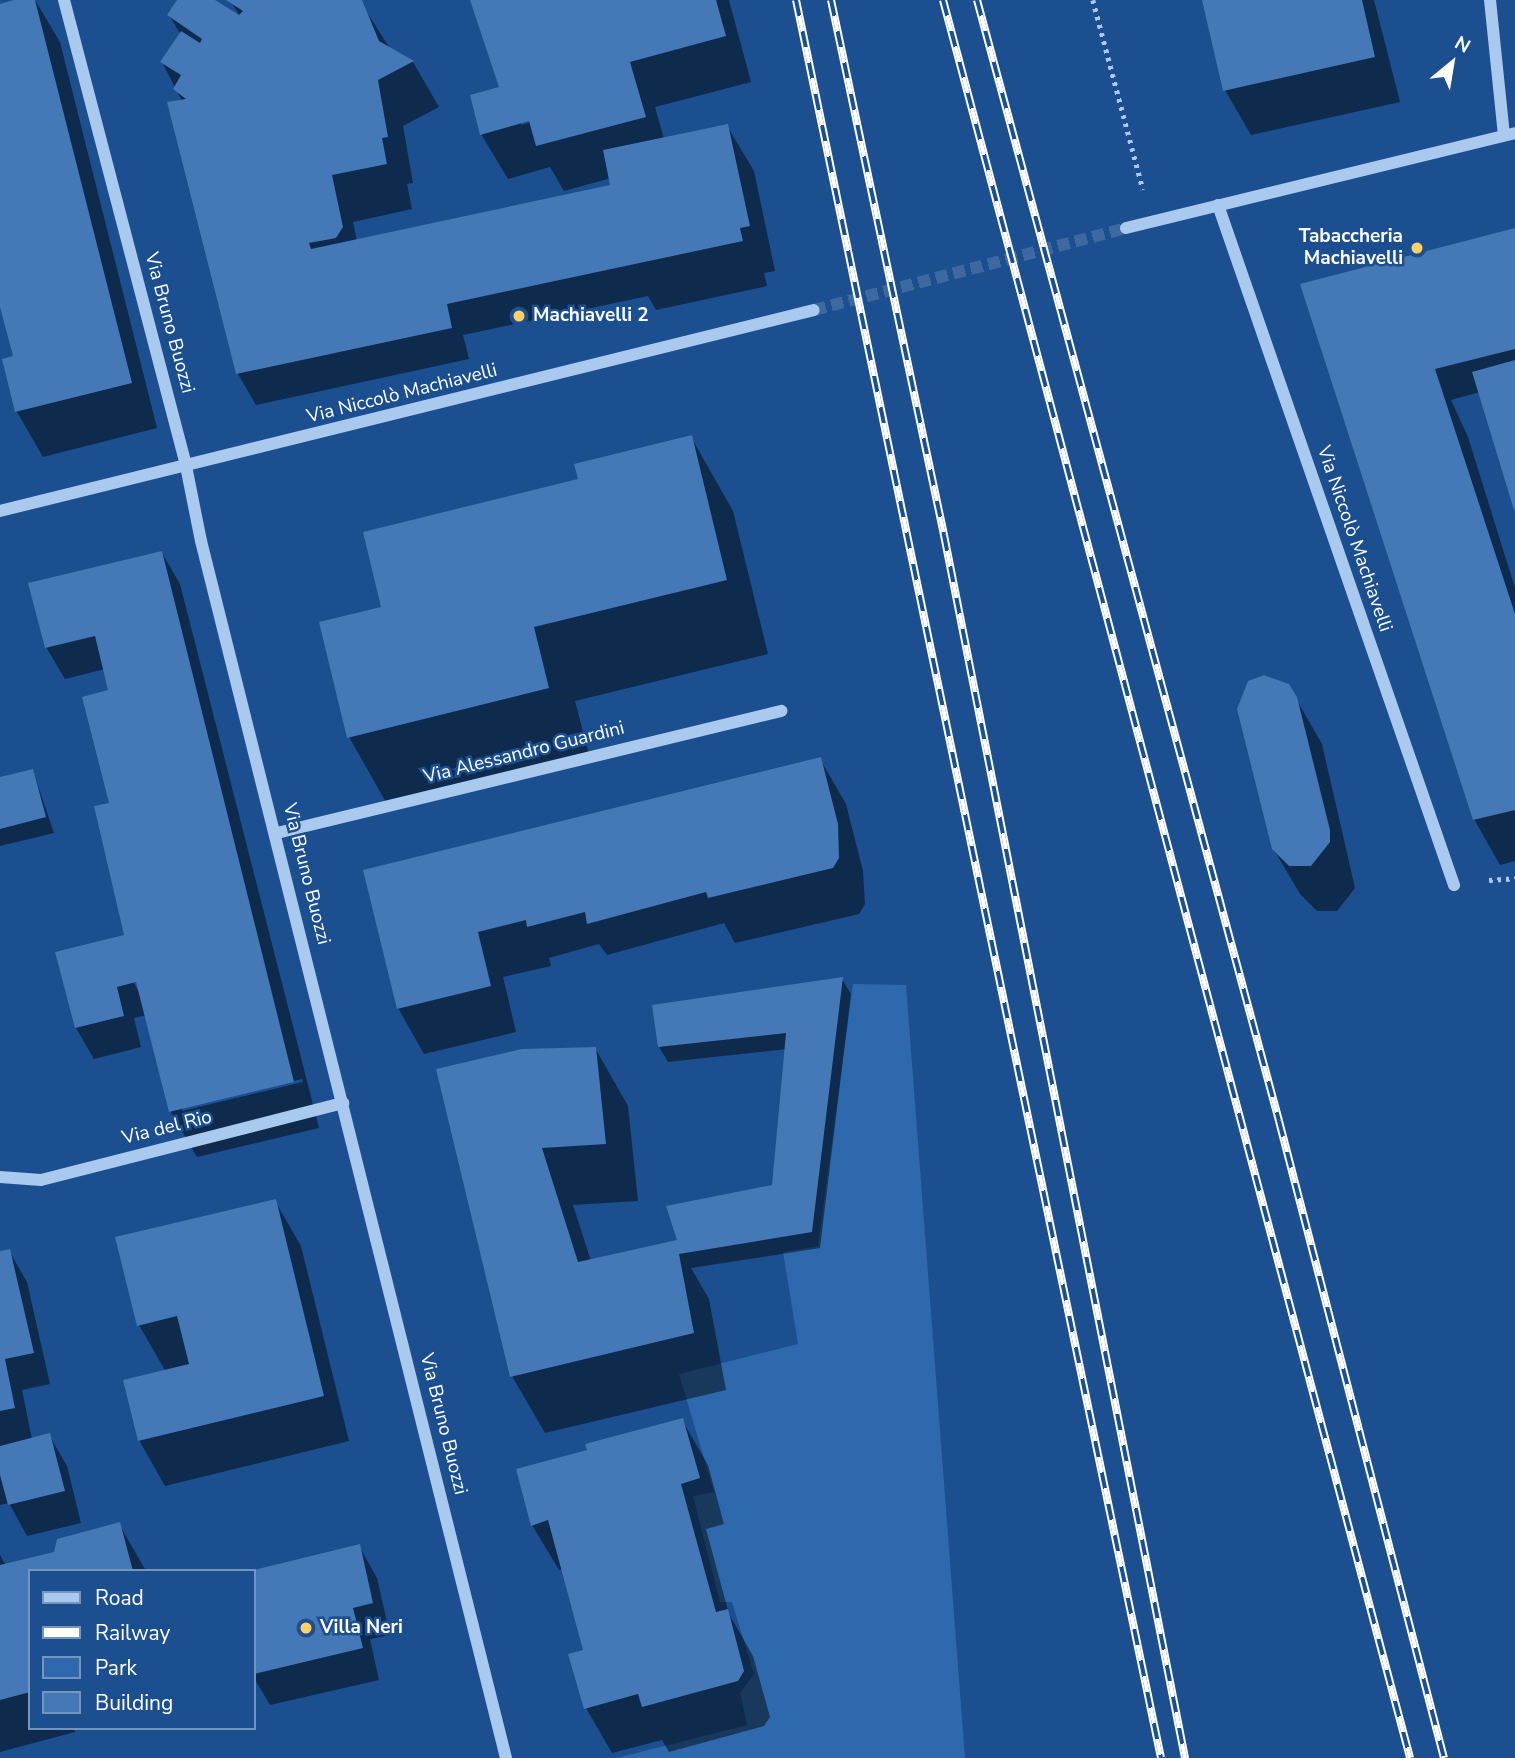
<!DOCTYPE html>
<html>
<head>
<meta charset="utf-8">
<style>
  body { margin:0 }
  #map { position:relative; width:1515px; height:1758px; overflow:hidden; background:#1b4f8f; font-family:"Nunito Sans",sans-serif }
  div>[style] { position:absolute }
  .green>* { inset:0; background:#2e69ad }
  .shadow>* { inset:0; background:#0007 }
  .building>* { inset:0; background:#4478b7 }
  .minor-tunnel>* { height:12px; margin-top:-6px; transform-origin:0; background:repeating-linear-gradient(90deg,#3d69a0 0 12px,transparent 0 18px) }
  .path>* { height:4.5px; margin-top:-2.25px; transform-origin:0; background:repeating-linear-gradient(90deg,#a9c9ee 0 3.5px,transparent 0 8.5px) }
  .minor>* { height:12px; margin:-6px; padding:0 6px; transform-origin:6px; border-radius:6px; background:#a9c9ee }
  .rail>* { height:8px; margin-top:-4px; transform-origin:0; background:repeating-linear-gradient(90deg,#1b4f8f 0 16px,#fff 0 32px); box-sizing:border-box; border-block:2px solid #fff }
  .dots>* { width:19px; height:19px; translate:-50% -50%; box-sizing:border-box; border:4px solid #1b4f8f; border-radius:50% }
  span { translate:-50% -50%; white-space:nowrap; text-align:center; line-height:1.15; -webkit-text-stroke:5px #1b4f8f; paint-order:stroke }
  .poi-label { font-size:19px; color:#fff; font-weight:700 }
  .right { translate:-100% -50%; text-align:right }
  .left { translate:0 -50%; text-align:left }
  .street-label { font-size:19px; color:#fff }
  .legend { position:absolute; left:28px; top:1569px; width:228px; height:161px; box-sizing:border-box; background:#1b4f8f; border:2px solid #7695bc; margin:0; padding:9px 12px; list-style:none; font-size:21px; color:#fff }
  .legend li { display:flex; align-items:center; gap:14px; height:35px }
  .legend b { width:35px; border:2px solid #7695bc }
  .north { position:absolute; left:1417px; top:28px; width:70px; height:70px; -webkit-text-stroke:5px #1b4f8f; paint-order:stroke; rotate:30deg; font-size:19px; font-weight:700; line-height:28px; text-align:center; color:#fff }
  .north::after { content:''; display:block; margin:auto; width:24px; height:32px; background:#fff; clip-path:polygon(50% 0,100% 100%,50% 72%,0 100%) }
</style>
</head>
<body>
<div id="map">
  <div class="green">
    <div style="clip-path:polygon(853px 984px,906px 985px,965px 1758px,617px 1758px,747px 1725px,740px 1693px,754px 1674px,732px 1602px,720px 1602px,693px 1496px,714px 1492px,679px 1374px,798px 1344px,783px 1252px,818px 1246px)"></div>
  </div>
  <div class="shadow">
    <div style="clip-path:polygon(21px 0,35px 0,60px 42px,157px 428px,43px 457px,17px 412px,15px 358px,0 303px,0 5px)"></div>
    <div style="clip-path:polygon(evenodd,179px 0,212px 0,241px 18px,230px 0,359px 0,391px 50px,413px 62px,439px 107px,403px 126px,413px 183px,407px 184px,412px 209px,353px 222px,357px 241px,613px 194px,611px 178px,564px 191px,550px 167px,508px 179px,481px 134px,501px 88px,473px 0,729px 0,751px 82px,655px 107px,664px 139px,727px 126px,754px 171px,775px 271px,764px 273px,767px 286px,656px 310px,648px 296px,463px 335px,469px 359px,256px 405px,238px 374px,169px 104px,182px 101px,162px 62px,181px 35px,169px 15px,179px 0,538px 120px,521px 125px,521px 121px,538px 120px)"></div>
    <div style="clip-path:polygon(1204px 0,1374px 0,1400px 102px,1251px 135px,1225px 90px)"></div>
    <div style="clip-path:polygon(1515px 229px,1515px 506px,1480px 392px,1451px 400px,1468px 437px,1515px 588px,1515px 861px,1500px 865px,1474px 819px,1302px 285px)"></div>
    <div style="clip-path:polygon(691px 437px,733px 511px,768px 654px,575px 701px,591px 762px,391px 811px,349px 737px,383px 608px,580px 481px)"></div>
    <div style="clip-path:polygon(evenodd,162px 553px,180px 584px,319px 1128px,197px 1157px,171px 1112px,147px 1015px,134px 1018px,141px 1047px,94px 1059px,76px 1028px,57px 953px,130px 950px,111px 804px,110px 691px,105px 669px,65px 679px,46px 647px,162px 553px,130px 976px,140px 987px,140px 994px,130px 976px,162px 553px,302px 1079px,303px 1082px,182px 1111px,182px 1108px,302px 1079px)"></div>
    <div style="clip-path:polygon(1295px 697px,1322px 744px,1355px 888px,1337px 911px,1317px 911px,1300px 894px,1273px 848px)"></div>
    <div style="clip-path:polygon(820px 759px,846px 804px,863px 871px,865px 904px,859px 914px,735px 943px,724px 923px,607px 955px,599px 944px,549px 958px,551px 966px,503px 977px,516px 1032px,424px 1054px,398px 1008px,366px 871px)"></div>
    <div style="clip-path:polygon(33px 771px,54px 833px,0 846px,0 779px)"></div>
    <div style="clip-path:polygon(842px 979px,851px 994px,820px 1248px,691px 1268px,709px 1299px,726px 1390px,545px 1433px,512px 1376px,438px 1071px,595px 1048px,628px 1106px,638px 1201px,573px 1205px,591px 1261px,678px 1242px,774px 1187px,787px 1049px,668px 1062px,659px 1047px)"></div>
    <div style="clip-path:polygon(275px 1201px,301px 1246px,349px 1441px,165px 1486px,139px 1440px,166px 1372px,139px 1325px)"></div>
    <div style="clip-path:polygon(9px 1251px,27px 1282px,50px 1384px,22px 1390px,32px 1439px,49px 1435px,67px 1466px,81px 1523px,27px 1536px,9px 1503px,0 1505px,0 1253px)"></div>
    <div style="clip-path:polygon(682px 1420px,708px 1465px,724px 1524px,706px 1529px,729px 1614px,753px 1656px,770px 1717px,764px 1726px,669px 1752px,662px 1740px,612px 1753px,586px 1708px,585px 1652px,563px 1569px,559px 1570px,532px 1525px,589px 1452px)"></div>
    <div style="clip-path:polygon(119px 1524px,146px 1571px,30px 1571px,30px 1728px,74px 1728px,75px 1732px,0 1752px,0 1555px,6px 1566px,55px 1554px)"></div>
    <div style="clip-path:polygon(359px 1546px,377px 1578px,390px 1635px,370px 1639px,379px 1680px,270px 1705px,254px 1678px,254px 1571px)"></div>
  </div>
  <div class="building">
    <div style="clip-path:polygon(14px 0,35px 0,132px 383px,15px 412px,2px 359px,13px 356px,0 307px,0 4px)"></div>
    <div style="clip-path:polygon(177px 0,215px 0,239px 15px,243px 11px,226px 0,362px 0,379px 41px,414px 61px,378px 80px,388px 137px,382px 138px,387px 164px,332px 175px,343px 227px,336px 238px,309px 243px,311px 249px,610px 185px,603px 150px,728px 124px,750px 226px,740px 228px,743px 241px,447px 304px,452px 328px,236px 374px,167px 102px,186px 99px,173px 89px,181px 75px,160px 62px,181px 31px,200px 43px,202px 39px,167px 15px)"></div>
    <div style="clip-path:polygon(470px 0,716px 0,726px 36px,630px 62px,646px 117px,536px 146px,529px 121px,480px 135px,470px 95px,499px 87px)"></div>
    <div style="clip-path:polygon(1202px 0,1362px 0,1375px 57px,1223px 91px)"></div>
    <div style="clip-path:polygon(1515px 228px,1515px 349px,1435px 369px,1515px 614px,1515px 810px,1473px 820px,1300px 284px)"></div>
    <div style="clip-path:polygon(1515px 360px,1515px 510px,1514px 510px,1472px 372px)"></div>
    <div style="clip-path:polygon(692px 435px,727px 580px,534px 627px,549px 688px,347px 738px,319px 622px,381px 607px,363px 532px,578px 479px,574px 464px)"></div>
    <div style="clip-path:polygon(162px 551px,294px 1082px,169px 1112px,136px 982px,117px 987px,124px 1016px,75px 1028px,55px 952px,124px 935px,94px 806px,109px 803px,82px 697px,108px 690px,95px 636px,45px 648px,28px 583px)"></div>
    <div style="clip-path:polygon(1264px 675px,1289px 684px,1297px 697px,1330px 830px,1330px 842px,1311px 866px,1289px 866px,1272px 849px,1237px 709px,1248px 681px)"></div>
    <div style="clip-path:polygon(821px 757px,838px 824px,839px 858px,833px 868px,708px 898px,706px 892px,587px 924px,585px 912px,527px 927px,526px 920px,478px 932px,491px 986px,397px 1009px,363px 870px)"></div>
    <div style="clip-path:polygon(33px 769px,46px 817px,0 829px,0 777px)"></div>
    <div style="clip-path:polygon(843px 977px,812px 1232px,679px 1254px,694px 1333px,510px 1377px,436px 1069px,522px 1049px,596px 1047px,606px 1144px,542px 1148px,578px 1262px,677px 1240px,666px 1206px,772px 1185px,786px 1033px,658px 1047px,652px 1005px)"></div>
    <div style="clip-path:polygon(276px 1199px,324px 1396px,138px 1441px,123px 1380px,189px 1364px,177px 1316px,137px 1326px,115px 1237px)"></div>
    <div style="clip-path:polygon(10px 1249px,34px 1353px,5px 1359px,15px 1408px,0 1411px,0 1251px)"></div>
    <div style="clip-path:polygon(683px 1418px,700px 1478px,681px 1484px,716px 1612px,728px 1609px,744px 1671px,738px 1681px,642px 1707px,638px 1694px,584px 1709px,568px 1654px,583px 1650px,548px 1520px,531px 1526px,516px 1469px,587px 1450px,585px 1444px)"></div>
    <div style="clip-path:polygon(50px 1433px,65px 1491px,8px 1505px,0 1475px,0 1446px)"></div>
    <div style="clip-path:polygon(120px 1522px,133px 1571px,30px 1571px,30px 1692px,0 1700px,0 1565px,54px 1552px,57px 1539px)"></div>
    <div style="clip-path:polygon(360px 1544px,373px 1603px,353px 1608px,363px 1648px,254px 1674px,254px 1570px)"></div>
  </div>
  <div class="minor-tunnel">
    <div style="left:814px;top:310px;width:323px;rotate:-14.7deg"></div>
  </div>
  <div class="path">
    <div style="left:1093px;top:0;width:196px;rotate:75.2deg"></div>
    <div style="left:1489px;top:880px;width:26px;rotate:-4deg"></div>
  </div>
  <div class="minor">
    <div style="left:64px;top:0;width:482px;rotate:75.3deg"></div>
    <div style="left:186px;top:466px;width:76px;rotate:78.7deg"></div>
    <div style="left:201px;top:541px;width:1255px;rotate:75.93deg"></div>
    <div style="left:1490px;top:0;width:136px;rotate:84.1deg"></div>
    <div style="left:1218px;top:205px;width:720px;rotate:70.86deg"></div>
    <div style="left:1126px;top:228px;width:400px;rotate:-13.7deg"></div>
    <div style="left:0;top:511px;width:838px;rotate:-13.87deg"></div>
    <div style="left:277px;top:833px;width:519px;rotate:-13.61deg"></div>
    <div style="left:0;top:1177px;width:41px;rotate:4.2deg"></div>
    <div style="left:41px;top:1180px;width:312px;rotate:-14.3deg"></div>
  </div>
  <div class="rail">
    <div style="left:796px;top:0;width:1795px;rotate:78.27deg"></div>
    <div style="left:831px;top:0;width:547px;rotate:78.07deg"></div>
    <div style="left:944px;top:535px;width:1247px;rotate:78.85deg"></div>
    <div style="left:943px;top:0;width:1819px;rotate:75.12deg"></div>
    <div style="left:977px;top:0;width:1161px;rotate:74.92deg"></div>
    <div style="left:1279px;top:1121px;width:658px;rotate:75.48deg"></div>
  </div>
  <div class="dots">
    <div style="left:1417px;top:248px;background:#ffd166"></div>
    <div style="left:519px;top:316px;background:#ffd166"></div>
    <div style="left:306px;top:1628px;background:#ffd166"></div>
  </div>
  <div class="poi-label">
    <span class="right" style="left:1403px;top:248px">Tabaccheria<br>Machiavelli</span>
    <span class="left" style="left:533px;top:316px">Machiavelli 2</span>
    <span class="left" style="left:320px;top:1628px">Villa Neri</span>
  </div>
  <div class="street-label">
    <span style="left:169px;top:323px;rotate:75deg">Via Bruno Buozzi</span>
    <span style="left:402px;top:394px;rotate:-14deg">Via Niccolò Machiavelli</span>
    <span style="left:1354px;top:539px;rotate:71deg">Via Niccolò Machiavelli</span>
    <span style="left:524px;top:753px;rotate:-14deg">Via Alessandro Guardini</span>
    <span style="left:306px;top:874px;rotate:76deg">Via Bruno Buozzi</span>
    <span style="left:167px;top:1128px;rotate:-14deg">Via del Rio</span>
    <span style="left:443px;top:1424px;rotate:76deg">Via Bruno Buozzi</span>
  </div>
  <ul class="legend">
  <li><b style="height:9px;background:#a9c9ee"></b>Road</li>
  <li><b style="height:9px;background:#fff"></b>Railway</li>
  <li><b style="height:19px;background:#2e69ad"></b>Park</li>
  <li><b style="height:19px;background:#4478b7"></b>Building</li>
  </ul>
  <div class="north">N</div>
</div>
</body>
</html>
